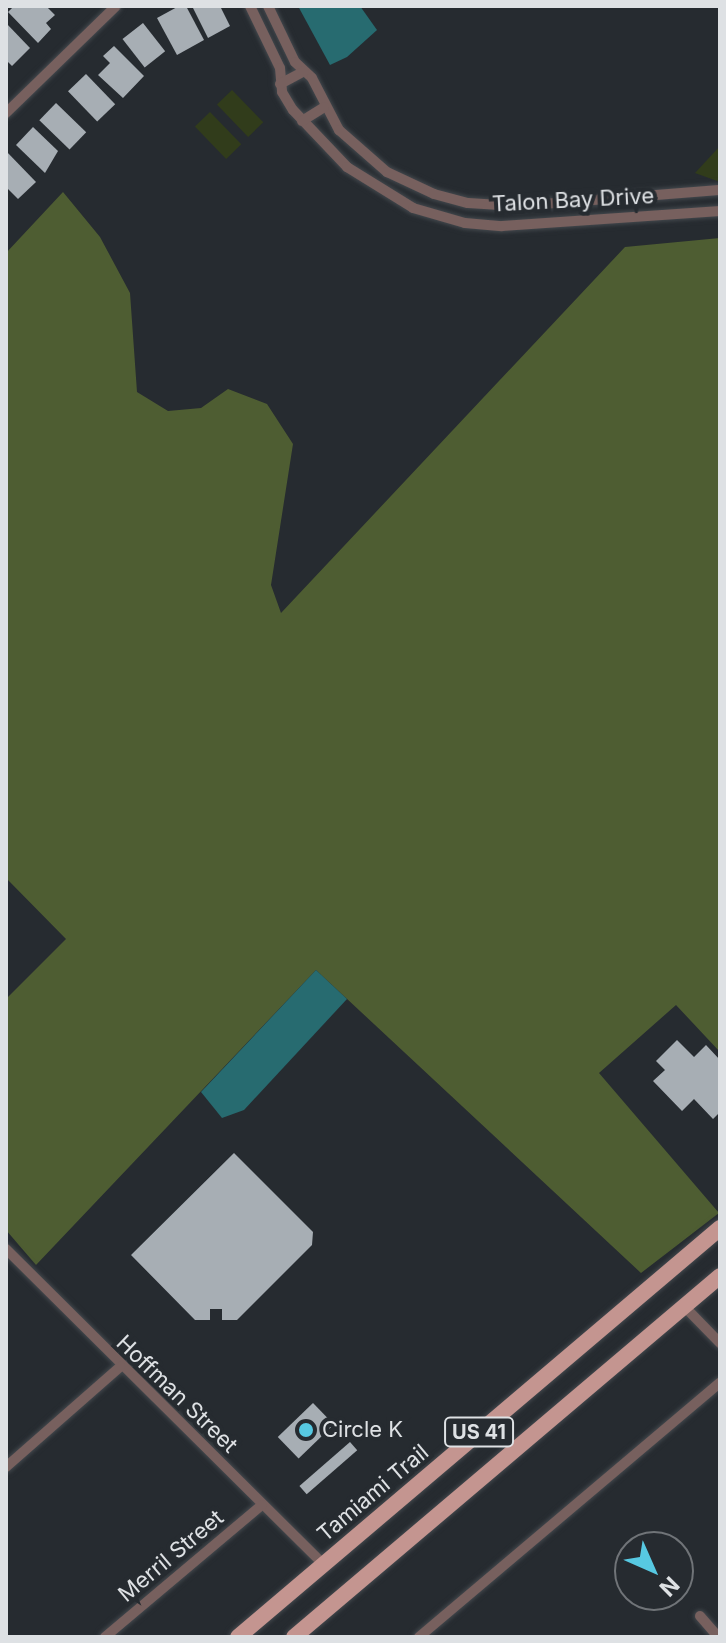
<!DOCTYPE html>
<html>
<head>
<meta charset="utf-8">
<style>
  body { margin:0 }
  #map { position:relative; width:726px; height:1643px; overflow:hidden; background:#262b30; font-family:Inter,sans-serif }
  div>[style] { position:absolute }
  .green>* { inset:0; background:#313c1b; transform-origin:0 0 }
  .forest>* { inset:0; background:#4e5d32 }
  .water>* { inset:0; background:#276b70 }
  .building>* { inset:0; background:#a7aeb4; transform-origin:0 0 }
  .roads { filter:drop-shadow(0 0 2px #43484d) drop-shadow(0 0 2px #43484d) }
  .street>* { height:10px; margin:-5px; padding:0 5px; transform-origin:5px; border-radius:5px; background:#77605e }
  .primary>* { height:16px; margin:-8px; padding:0 8px; transform-origin:8px; border-radius:8px; background:#c49590 }
  .dots>* { width:22px; height:22px; translate:-50% -50%; box-sizing:border-box; border:4px solid #262b30; border-radius:50% }
  span { translate:-50% -50%; white-space:nowrap; text-align:center; line-height:1.15; -webkit-text-stroke:8px #262b30; paint-order:stroke }
  .shield-label span { padding:2px 6px; background:#262b30; border:2px solid; border-radius:6px; -webkit-text-stroke-width:0 }
  .shield-label { font-size:20px; color:#dee1e4; font-weight:700 }
  .street-label { font-size:22px; color:#dee1e4 }
  .poi-label { font-size:22px; color:#dee1e4 }
  .left { translate:0 -50%; text-align:left }
  .frame { position:absolute; inset:0; border:8px solid #dee1e4; pointer-events:none }
  .north { position:absolute; left:614px; top:1531px; width:80px; height:80px; box-sizing:border-box; background:#262b30; border:2px solid #707478; border-radius:50%; rotate:135deg; font-size:22px; font-weight:700; line-height:32px; text-align:center; color:#dee1e4 }
  .north::after { content:''; display:block; margin:auto; width:28px; height:36px; background:#57c9e2; clip-path:polygon(50% 0,100% 100%,50% 72%,0 100%) }
</style>
</head>
<body>
<div id="map">
  <div class="green">
    <div style="left:232px;top:90px;width:45px;height:21px;rotate:46deg"></div>
    <div style="left:210px;top:112px;width:45px;height:21px;rotate:46deg"></div>
    <div style="clip-path:polygon(720px 146px,720px 182px,695px 173px)"></div>
  </div>
  <div class="forest">
    <div style="clip-path:polygon(63px 192px,100px 237px,130px 293px,137px 392px,168px 411px,201px 408px,228px 389px,267px 404px,293px 444px,271px 585px,281px 613px,625px 247px,720px 238px,720px 1052px,676px 1005px,599px 1073px,719px 1213px,641px 1273px,316px 970px,36px 1265px,6px 1230px,6px 999px,66px 939px,6px 878px,6px 253px)"></div>
  </div>
  <div class="water">
    <div style="clip-path:polygon(298px 6px,360px 6px,377px 30px,347px 57px,330px 65px)"></div>
    <div style="clip-path:polygon(316px 970px,347px 999px,244px 1110px,222px 1118px,201px 1092px)"></div>
  </div>
  <div class="building">
    <div style="clip-path:polygon(14px 6px,46px 6px,55px 15px,46px 23px,51px 29px,38px 43px,8px 12px)"></div>
    <div style="clip-path:polygon(179px 6px,186px 6px,204px 40px,177px 55px,157px 18px)"></div>
    <div style="clip-path:polygon(192px 6px,220px 6px,230px 26px,208px 38px)"></div>
    <div style="clip-path:polygon(6px 23px,30px 48px,12px 66px,6px 60px)"></div>
    <div style="left:143px;top:23px;width:36px;height:26px;rotate:52deg"></div>
    <div style="clip-path:polygon(114px 46px,144px 76px,123px 98px,98px 75px,110px 63px,103px 56px)"></div>
    <div style="left:86px;top:74px;width:42px;height:25px;rotate:46deg"></div>
    <div style="left:56px;top:103px;width:42px;height:24px;rotate:44deg"></div>
    <div style="clip-path:polygon(33px 127px,58px 151px,45px 173px,16px 145px)"></div>
    <div style="clip-path:polygon(6px 151px,36px 182px,18px 199px,6px 187px)"></div>
    <div style="clip-path:polygon(677px 1040px,694px 1057px,706px 1045px,720px 1060px,720px 1112px,713px 1119px,694px 1099px,682px 1111px,653px 1081px,665px 1070px,656px 1061px)"></div>
    <div style="clip-path:polygon(234px 1153px,313px 1232px,312px 1245px,237px 1320px,222px 1320px,222px 1309px,210px 1309px,210px 1320px,195px 1320px,131px 1255px)"></div>
    <div style="left:313px;top:1403px;width:30px;height:49px;rotate:46deg"></div>
    <div style="left:350px;top:1442px;width:11px;height:67px;rotate:49deg"></div>
  </div>
  <div class="roads">
    <div class="street">
      <div style="left:250px;top:6px;width:69px;rotate:64.2deg"></div>
      <div style="left:280px;top:68px;width:24px;rotate:85deg"></div>
      <div style="left:282px;top:92px;width:21px;rotate:59deg"></div>
      <div style="left:293px;top:110px;width:79px;rotate:46.5deg"></div>
      <div style="left:347px;top:167px;width:78px;rotate:31.8deg"></div>
      <div style="left:413px;top:208px;width:54px;rotate:16.1deg"></div>
      <div style="left:465px;top:223px;width:37px;rotate:5deg"></div>
      <div style="left:502px;top:226px;width:219px;rotate:-3.9deg"></div>
      <div style="left:268px;top:6px;width:62px;rotate:64.3deg"></div>
      <div style="left:295px;top:62px;width:23px;rotate:43deg"></div>
      <div style="left:312px;top:78px;width:59px;rotate:62.6deg"></div>
      <div style="left:339px;top:130px;width:64px;rotate:41.2deg"></div>
      <div style="left:387px;top:172px;width:52px;rotate:25.1deg"></div>
      <div style="left:434px;top:194px;width:35px;rotate:15deg"></div>
      <div style="left:468px;top:203px;width:48px;rotate:3.6deg"></div>
      <div style="left:516px;top:206px;width:205px;rotate:-4.5deg"></div>
      <div style="left:280px;top:84px;width:27px;rotate:-28deg"></div>
      <div style="left:6px;top:113px;width:153px;rotate:-44.2deg"></div>
      <div style="left:302px;top:121px;width:26px;rotate:-32deg"></div>
      <div style="left:6px;top:1249px;width:447px;rotate:44.8deg"></div>
      <div style="left:684px;top:1306px;width:52px;rotate:45.8deg"></div>
      <div style="left:6px;top:1467px;width:152px;rotate:-41.3deg"></div>
      <div style="left:700px;top:1616px;width:28px;rotate:49deg"></div>
      <div style="left:105px;top:1637px;width:205px;rotate:-40.1deg"></div>
      <div style="left:419px;top:1637px;width:394px;rotate:-40.2deg"></div>
    </div>
    <div class="primary">
      <div style="left:238px;top:1637px;width:632px;rotate:-40.32deg"></div>
      <div style="left:294px;top:1637px;width:558px;rotate:-40.28deg"></div>
    </div>
  </div>
  <div class="dots">
    <div style="left:306px;top:1430px;background:#57c9e2"></div>
  </div>
  <div class="shield-label">
    <span style="left:479px;top:1432px">US 41</span>
  </div>
  <div class="street-label">
    <span style="left:573px;top:200px;rotate:-3deg">Talon Bay Drive</span>
    <span style="left:177px;top:1394px;rotate:44deg">Hoffman Street</span>
    <span style="left:373px;top:1493px;rotate:-40deg">Tamiami Trail</span>
    <span style="left:171px;top:1556px;rotate:-40deg">Merril Street</span>
  </div>
  <div class="poi-label">
    <span class="left" style="left:322px;top:1430px">Circle K</span>
  </div>
  <div class="frame"></div>
  <div class="north">N</div>
</div>
</body>
</html>
